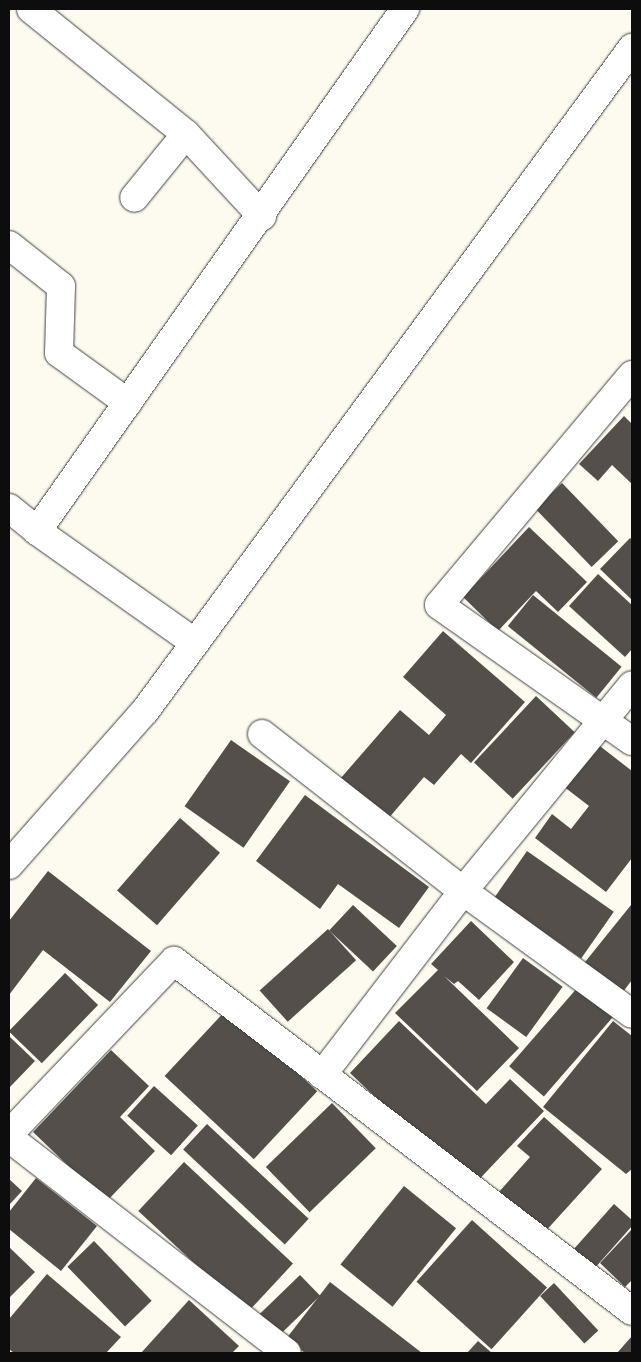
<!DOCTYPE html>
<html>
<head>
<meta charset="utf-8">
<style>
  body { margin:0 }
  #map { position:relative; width:641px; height:1362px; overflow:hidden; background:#fdfbef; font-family:"Times New Roman",serif }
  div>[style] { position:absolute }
  .building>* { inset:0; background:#554f4b; transform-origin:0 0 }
  .roads { filter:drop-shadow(0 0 1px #404040) drop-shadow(0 0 1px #404040) }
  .minor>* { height:28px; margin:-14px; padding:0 14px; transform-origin:14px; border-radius:14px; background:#fff }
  span { translate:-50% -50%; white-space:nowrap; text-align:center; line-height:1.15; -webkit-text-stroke:5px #fff; paint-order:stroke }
  .frame { position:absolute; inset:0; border:10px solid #0d0d0d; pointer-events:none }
</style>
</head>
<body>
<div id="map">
  <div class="building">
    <div style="clip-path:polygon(624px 416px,632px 424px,632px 484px,612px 465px,598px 481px,579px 464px)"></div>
    <div style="left:562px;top:483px;width:81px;height:37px;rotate:46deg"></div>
    <div style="clip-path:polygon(529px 527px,587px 582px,558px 612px,536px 591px,498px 631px,463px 597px)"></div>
    <div style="clip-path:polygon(630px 538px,632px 540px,632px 600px,600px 569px)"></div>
    <div style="clip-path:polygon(598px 574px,632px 605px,632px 649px,625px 657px,569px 606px)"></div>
    <div style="left:533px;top:595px;width:114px;height:40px;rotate:39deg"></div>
    <div style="clip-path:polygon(443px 631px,525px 702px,471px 763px,461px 754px,434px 785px,424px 777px,387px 820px,340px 779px,400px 710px,429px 735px,446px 715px,403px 677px)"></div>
    <div style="left:536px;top:696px;width:53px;height:91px;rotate:43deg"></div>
    <div style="left:231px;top:740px;width:72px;height:81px;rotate:35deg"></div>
    <div style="clip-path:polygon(596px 743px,632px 771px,632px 858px,606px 892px,535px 838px,552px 814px,571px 829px,589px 806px,563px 786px)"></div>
    <div style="clip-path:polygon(305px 795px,429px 887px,399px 928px,338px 884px,320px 909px,256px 861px)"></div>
    <div style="left:180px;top:818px;width:53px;height:96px;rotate:41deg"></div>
    <div style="left:527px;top:851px;width:106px;height:57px;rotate:35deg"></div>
    <div style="clip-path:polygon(48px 871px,151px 951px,110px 1002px,43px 950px,9px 995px,9px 921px)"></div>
    <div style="left:353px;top:905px;width:60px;height:35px;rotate:43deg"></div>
    <div style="clip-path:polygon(631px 905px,632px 980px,619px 997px,581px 967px)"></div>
    <div style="clip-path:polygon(471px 921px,514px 962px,479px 1000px,458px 981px,454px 984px,444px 976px,519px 1048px,477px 1091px,395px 1013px,438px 970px,431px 964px)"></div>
    <div style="left:328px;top:929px;width:42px;height:92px;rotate:48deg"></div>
    <div style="left:523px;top:958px;width:49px;height:62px;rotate:36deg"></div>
    <div style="left:65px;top:973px;width:46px;height:81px;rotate:44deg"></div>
    <div style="left:578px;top:987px;width:46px;height:105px;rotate:41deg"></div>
    <div style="left:228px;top:1008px;width:122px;height:93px;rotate:43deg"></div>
    <div style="clip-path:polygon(399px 1021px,486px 1104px,510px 1079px,544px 1111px,471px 1188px,350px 1073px)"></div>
    <div style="clip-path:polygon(613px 1021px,632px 1036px,632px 1169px,626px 1174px,543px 1107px)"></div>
    <div style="clip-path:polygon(9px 1036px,35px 1061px,9px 1088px)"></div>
    <div style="clip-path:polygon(111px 1050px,149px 1086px,120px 1117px,155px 1151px,106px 1202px,33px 1132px)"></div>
    <div style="left:154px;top:1086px;width:59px;height:40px;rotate:42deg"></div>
    <div style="left:332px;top:1103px;width:63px;height:92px;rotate:46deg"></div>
    <div style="clip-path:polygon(544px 1117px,602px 1169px,543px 1234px,498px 1193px,530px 1157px,517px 1146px)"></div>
    <div style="left:207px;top:1124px;width:139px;height:35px;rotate:43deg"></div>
    <div style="left:184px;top:1162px;width:149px;height:67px;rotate:43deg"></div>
    <div style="clip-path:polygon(36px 1178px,97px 1226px,61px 1271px,9px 1229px,9px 1212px)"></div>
    <div style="clip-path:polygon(9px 1179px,22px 1191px,9px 1205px)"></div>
    <div style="left:404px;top:1186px;width:67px;height:101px;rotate:39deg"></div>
    <div style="clip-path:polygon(614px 1204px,632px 1220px,632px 1226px,594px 1269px,573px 1250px)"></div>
    <div style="left:472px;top:1220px;width:101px;height:83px;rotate:42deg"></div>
    <div style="clip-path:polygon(632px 1229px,632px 1280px,625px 1287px,600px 1263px)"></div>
    <div style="left:94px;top:1241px;width:83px;height:37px;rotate:46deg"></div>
    <div style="clip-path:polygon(9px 1247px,35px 1272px,9px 1298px)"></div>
    <div style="clip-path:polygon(47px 1274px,121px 1337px,106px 1353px,14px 1353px,9px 1349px,9px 1319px)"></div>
    <div style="left:300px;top:1275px;width:29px;height:56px;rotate:46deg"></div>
    <div style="clip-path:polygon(330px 1282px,422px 1353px,305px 1353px,286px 1339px)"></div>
    <div style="left:554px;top:1283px;width:65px;height:19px;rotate:47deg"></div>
    <div style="clip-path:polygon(189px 1300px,239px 1346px,232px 1353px,141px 1353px)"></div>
    <div style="clip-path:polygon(632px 1336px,632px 1353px,617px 1353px)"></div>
    <div style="clip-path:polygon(478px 1341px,492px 1353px,467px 1353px)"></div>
  </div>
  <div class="roads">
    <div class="minor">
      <div style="left:31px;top:9px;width:199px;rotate:38.9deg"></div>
      <div style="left:186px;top:134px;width:82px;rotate:129.1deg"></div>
      <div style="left:186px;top:134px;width:112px;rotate:47.2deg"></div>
      <div style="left:9px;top:245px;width:66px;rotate:38.3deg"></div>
      <div style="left:61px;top:286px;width:67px;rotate:91.7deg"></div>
      <div style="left:59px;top:353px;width:85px;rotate:35.9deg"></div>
      <div style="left:632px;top:375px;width:300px;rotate:130deg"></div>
      <div style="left:439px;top:605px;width:236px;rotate:35.2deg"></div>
      <div style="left:9px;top:508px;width:36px;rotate:39deg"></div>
      <div style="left:37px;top:531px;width:639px;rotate:-54.82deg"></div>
      <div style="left:37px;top:531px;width:192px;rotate:35.3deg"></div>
      <div style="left:262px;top:734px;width:255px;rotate:38deg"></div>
      <div style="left:463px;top:891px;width:209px;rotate:36deg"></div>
      <div style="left:9px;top:865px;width:205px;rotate:-48.6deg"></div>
      <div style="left:145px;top:711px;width:823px;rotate:-53.7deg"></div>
      <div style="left:322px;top:1075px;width:232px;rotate:-52.5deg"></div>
      <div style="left:463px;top:891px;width:266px;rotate:-50.6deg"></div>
      <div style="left:9px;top:1134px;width:239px;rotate:-46.4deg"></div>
      <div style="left:174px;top:961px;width:576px;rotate:37.39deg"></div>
      <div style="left:9px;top:1138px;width:351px;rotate:37.7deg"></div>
    </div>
  </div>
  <div class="frame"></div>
</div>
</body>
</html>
